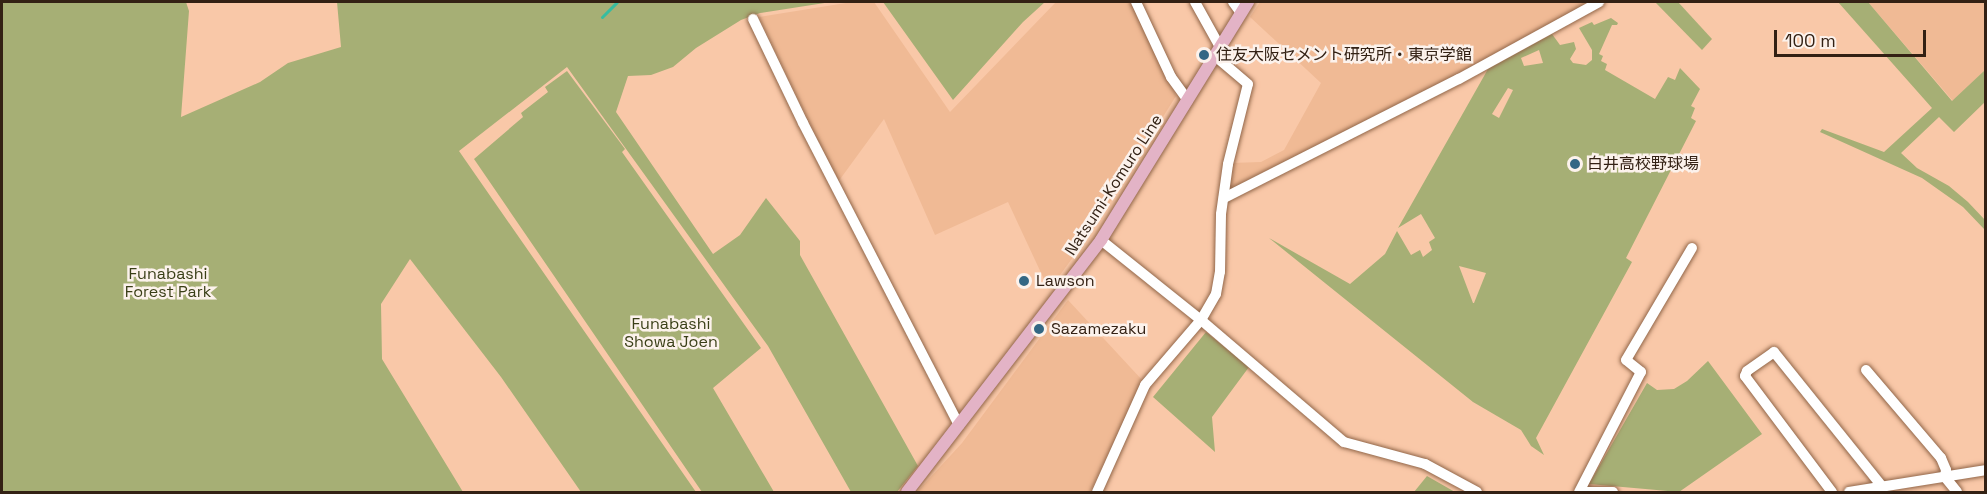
<!DOCTYPE html>
<html>
<head>
<meta charset="utf-8">
<style>
  body { margin:0 }
  #map { position:relative; width:1987px; height:494px; overflow:hidden; background:#f9c8a8; font-family:"Space Grotesk","Noto Sans JP",sans-serif }
  div>[style] { position:absolute }
  .built>* { inset:0; background:#f0ba95 }
  .green>* { inset:0; background:#a6af75 }
  .stream>* { height:3px; margin:-1.5px; padding:0 1.5px; transform-origin:1.5px; border-radius:1.5px; background:#35bda0 }
  .roads { filter:drop-shadow(0 0 2px #916649) drop-shadow(0 0 2px #916649) }
  .minor>* { height:10px; margin:-5px; padding:0 5px; transform-origin:5px; border-radius:5px; background:#fff }
  .major>* { height:12px; margin:-6px; padding:0 6px; transform-origin:6px; border-radius:6px; background:#e3b3c6 }
  .dots>* { width:16px; height:16px; translate:-50% -50%; box-sizing:border-box; border:3px solid #fcf2ec; border-radius:50% }
  span { translate:-50% -50%; white-space:nowrap; text-align:center; line-height:1.15; -webkit-text-stroke:5px #fcf2ec; paint-order:stroke }
  .poi-label { font-size:16px; color:#332114 }
  .left { translate:0 -50%; text-align:left }
  .street-label { font-size:16px; color:#332114 }
  .park-label { font-size:16px; color:#3a3f17 }
  .frame { position:absolute; inset:0; border:3px solid #332114; pointer-events:none }
  .scale { position:absolute; left:1774px; top:30px; width:152px; height:27px; box-sizing:border-box; border:3px solid #332114; border-top:0; padding-left:8px; font-size:18px; line-height:21px; white-space:nowrap; color:#332114; -webkit-text-stroke:4px #fcf2ec; paint-order:stroke }
</style>
</head>
<body>
<div id="map">
  <div class="built">
    <div style="clip-path:polygon(852px 2px,874px 2px,950px 112px,1056px 2px,1131px 2px,1176px 96px,1090px 234px,1049px 290px,1008px 202px,935px 235px,884px 119px,838px 182px,759px 17px)"></div>
    <div style="clip-path:polygon(1260px 2px,1589px 2px,1458px 75px,1229px 192px,1231px 163px,1261px 162px,1284px 150px,1321px 83px,1250px 17px)"></div>
    <div style="clip-path:polygon(1868px 2px,1985px 2px,1985px 70px,1953px 101px)"></div>
    <div style="clip-path:polygon(1068px 300px,1143px 381px,1090px 492px,917px 492px,962px 443px)"></div>
  </div>
  <div class="green">
    <div style="clip-path:polygon(2px 2px,186px 2px,189px 11px,181px 117px,260px 82px,288px 63px,341px 47px,337px 2px,831px 2px,760px 13px,741px 20px,696px 48px,673px 67px,651px 75px,628px 76px,616px 112px,713px 254px,740px 235px,766px 198px,800px 241px,800px 255px,918px 466px,897px 492px,851px 492px,768px 346px,567px 67px,459px 151px,696px 492px,581px 492px,501px 377px,410px 259px,381px 304px,382px 359px,463px 492px,2px 492px)"></div>
    <div style="clip-path:polygon(883px 2px,1045px 2px,1023px 22px,953px 100px)"></div>
    <div style="clip-path:polygon(1655px 2px,1678px 2px,1712px 39px,1702px 50px)"></div>
    <div style="clip-path:polygon(1838px 2px,1868px 2px,1952px 101px,1985px 70px,1985px 102px,1954px 132px,1939px 117px,1901px 153px,1917px 168px,1949px 186px,1968px 202px,1985px 220px,1985px 230px,1963px 207px,1922px 178px,1820px 132px,1822px 129px,1884px 152px,1932px 108px)"></div>
    <div style="clip-path:polygon(evenodd,1611px 18px,1618px 23px,1617px 25px,1612px 25px,1599px 54px,1603px 56px,1601px 61px,1607px 64px,1605px 70px,1655px 99px,1668px 77px,1675px 80px,1680px 68px,1700px 89px,1691px 106px,1695px 108px,1691px 118px,1696px 121px,1626px 258px,1632px 262px,1536px 438px,1544px 455px,1531px 446px,1521px 430px,1473px 402px,1269px 238px,1350px 284px,1385px 254px,1397px 231px,1411px 255px,1420px 250px,1423px 257px,1432px 250px,1429px 242px,1435px 238px,1421px 214px,1398px 228px,1488px 69px,1552px 34px,1560px 45px,1574px 42px,1576px 49px,1570px 59px,1573px 63px,1586px 65px,1592px 60px,1592px 50px,1579px 28px,1592px 22px,1594px 25px,1611px 18px,1539px 50px,1543px 63px,1524px 66px,1521px 58px,1539px 50px,1611px 18px,1508px 88px,1513px 90px,1499px 118px,1492px 114px,1508px 88px,1611px 18px,1459px 266px,1486px 273px,1474px 303px,1473px 303px,1459px 266px)"></div>
    <div style="clip-path:polygon(567px 71px,625px 149px,622px 152px,761px 348px,713px 388px,774px 492px,702px 492px,474px 159px,523px 117px,521px 113px,548px 92px,545px 87px)"></div>
    <div style="clip-path:polygon(1206px 332px,1249px 367px,1212px 417px,1215px 452px,1153px 397px)"></div>
    <div style="clip-path:polygon(1708px 361px,1762px 434px,1679px 492px,1589px 484px,1647px 383px,1657px 390px,1674px 389px,1687px 381px)"></div>
    <div style="clip-path:polygon(1427px 476px,1455px 492px,1414px 492px)"></div>
  </div>
  <div class="stream">
    <div style="left:602px;top:17px;width:21px;rotate:-45deg"></div>
  </div>
  <div class="roads">
    <div class="minor">
      <div style="left:1136px;top:2px;width:83px;rotate:65deg"></div>
      <div style="left:1171px;top:77px;width:29px;rotate:54deg"></div>
      <div style="left:1195px;top:2px;width:51px;rotate:60.9deg"></div>
      <div style="left:1233px;top:2px;width:14px;rotate:54deg"></div>
      <div style="left:753px;top:19px;width:115px;rotate:64.3deg"></div>
      <div style="left:803px;top:123px;width:340px;rotate:62.7deg"></div>
      <div style="left:1224px;top:198px;width:263px;rotate:-26.9deg"></div>
      <div style="left:1459px;top:79px;width:160px;rotate:-28.8deg"></div>
      <div style="left:1101px;top:240px;width:128px;rotate:38.7deg"></div>
      <div style="left:1201px;top:320px;width:188px;rotate:40.5deg"></div>
      <div style="left:1344px;top:442px;width:84px;rotate:15.2deg"></div>
      <div style="left:1425px;top:464px;width:59px;rotate:28.3deg"></div>
      <div style="left:1866px;top:370px;width:116px;rotate:49.6deg"></div>
      <div style="left:1941px;top:458px;width:13px;rotate:67deg"></div>
      <div style="left:1946px;top:470px;width:7px;rotate:98deg"></div>
      <div style="left:1945px;top:477px;width:19px;rotate:51deg"></div>
      <div style="left:1097px;top:492px;width:117px;rotate:-65.8deg"></div>
      <div style="left:1145px;top:385px;width:86px;rotate:-49.3deg"></div>
      <div style="left:1201px;top:320px;width:30px;rotate:-60deg"></div>
      <div style="left:1216px;top:294px;width:22px;rotate:-80deg"></div>
      <div style="left:1220px;top:272px;width:58px;rotate:-89deg"></div>
      <div style="left:1221px;top:214px;width:50px;rotate:-82deg"></div>
      <div style="left:1228px;top:164px;width:82px;rotate:-76deg"></div>
      <div style="left:1248px;top:84px;width:43px;rotate:-139.7deg"></div>
      <div style="left:1579px;top:492px;width:135px;rotate:-62.7deg"></div>
      <div style="left:1641px;top:372px;width:19px;rotate:-141deg"></div>
      <div style="left:1626px;top:360px;width:130px;rotate:-59.5deg"></div>
      <div style="left:1582px;top:492px;width:31px"></div>
      <div style="left:1832px;top:492px;width:145px;rotate:-126.9deg"></div>
      <div style="left:1745px;top:376px;width:5px;rotate:-68deg"></div>
      <div style="left:1747px;top:371px;width:33px;rotate:-35deg"></div>
      <div style="left:1774px;top:352px;width:171px;rotate:51.2deg"></div>
      <div style="left:1849px;top:492px;width:139px;rotate:-9.1deg"></div>
    </div>
    <div class="major">
      <div style="left:907px;top:492px;width:318px;rotate:-52.4deg"></div>
      <div style="left:1101px;top:240px;width:280px;rotate:-58.3deg"></div>
    </div>
  </div>
  <div class="dots">
    <div style="left:1204px;top:55px;background:#346784"></div>
    <div style="left:1575px;top:164px;background:#346784"></div>
    <div style="left:1024px;top:281px;background:#346784"></div>
    <div style="left:1039px;top:329px;background:#346784"></div>
  </div>
  <div class="poi-label">
    <span class="left" style="left:1216px;top:55px">住友大阪セメント研究所・東京学館</span>
    <span class="left" style="left:1587px;top:164px">白井高校野球場</span>
    <span class="left" style="left:1036px;top:281px">Lawson</span>
    <span class="left" style="left:1051px;top:329px">Sazamezaku</span>
  </div>
  <div class="street-label">
    <span style="left:1114px;top:185px;rotate:-57deg">Natsumi-Komuro Line</span>
  </div>
  <div class="park-label">
    <span style="left:168px;top:283px">Funabashi<br>Forest Park</span>
    <span style="left:671px;top:333px">Funabashi<br>Showa Joen</span>
  </div>
  <div class="frame"></div>
  <div class="scale">100 m</div>
</div>
</body>
</html>
